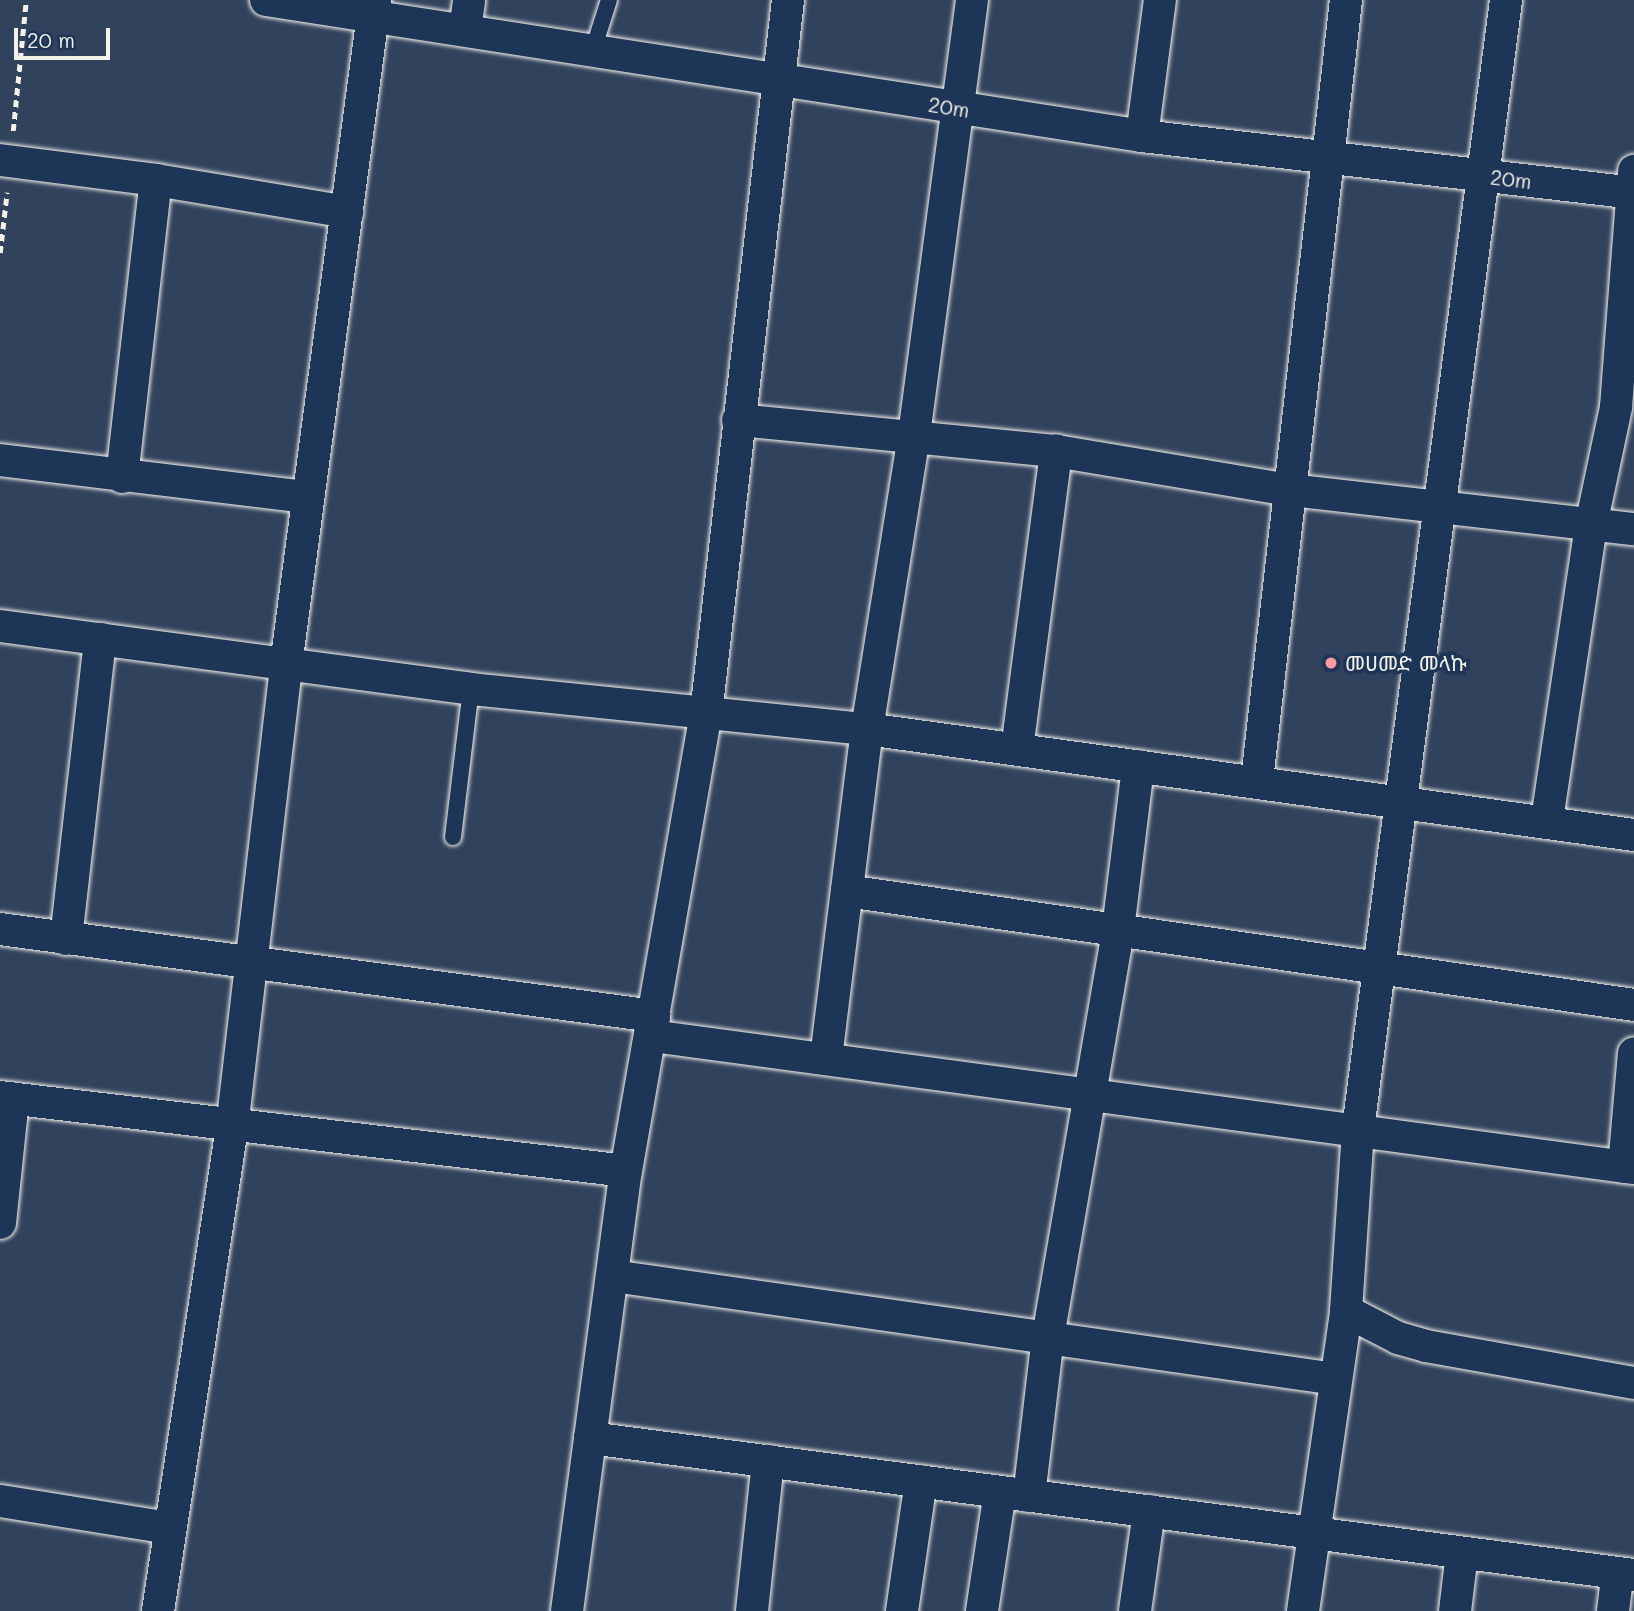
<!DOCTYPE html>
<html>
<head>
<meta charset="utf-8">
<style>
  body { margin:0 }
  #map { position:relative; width:1634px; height:1611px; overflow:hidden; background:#31425d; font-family:Mali,"Noto Sans Ethiopic",sans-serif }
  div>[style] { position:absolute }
  .path>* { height:4.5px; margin-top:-2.25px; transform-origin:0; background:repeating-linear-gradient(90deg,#f4f1e8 0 7px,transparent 0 12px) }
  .roads { filter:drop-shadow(0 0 2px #f4f1e8) drop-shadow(0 0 2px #f4f1e8) }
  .lane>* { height:16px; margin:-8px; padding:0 8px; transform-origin:8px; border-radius:8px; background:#1d3557 }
  .street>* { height:32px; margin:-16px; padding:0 16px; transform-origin:16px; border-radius:16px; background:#1d3557 }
  .dots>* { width:19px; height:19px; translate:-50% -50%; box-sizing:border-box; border:4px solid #1d3557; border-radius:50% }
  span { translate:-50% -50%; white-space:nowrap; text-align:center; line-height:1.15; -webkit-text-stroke:7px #1d3557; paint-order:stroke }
  .street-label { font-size:21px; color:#f4f1e8 }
  .poi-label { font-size:21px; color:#f4f1e8 }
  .left { translate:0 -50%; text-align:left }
  .scale { position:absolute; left:14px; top:28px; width:96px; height:32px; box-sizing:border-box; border:4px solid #f4f1e8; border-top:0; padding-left:9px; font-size:21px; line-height:24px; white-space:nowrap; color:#f4f1e8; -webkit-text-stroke:5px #1d3557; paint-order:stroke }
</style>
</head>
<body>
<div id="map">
  <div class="path">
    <div style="left:13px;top:131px;width:132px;rotate:-84.3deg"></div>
    <div style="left:0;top:253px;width:61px;rotate:-83.5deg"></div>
  </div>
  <div class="roads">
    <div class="lane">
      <div style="left:593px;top:50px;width:52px;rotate:-72.3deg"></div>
      <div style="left:453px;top:837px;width:149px;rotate:-83.1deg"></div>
    </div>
    <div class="street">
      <div style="left:266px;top:0;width:886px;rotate:8.82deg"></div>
      <div style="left:1142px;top:136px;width:495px;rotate:6.6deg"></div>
      <div style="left:465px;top:30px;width:30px;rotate:-82deg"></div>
      <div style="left:1142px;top:136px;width:137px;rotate:-82.5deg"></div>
      <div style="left:0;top:160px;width:157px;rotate:7.3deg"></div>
      <div style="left:156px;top:180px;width:194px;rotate:9.5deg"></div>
      <div style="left:738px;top:420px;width:320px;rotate:5.6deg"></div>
      <div style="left:1056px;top:451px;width:237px;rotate:9.5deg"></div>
      <div style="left:1290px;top:490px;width:346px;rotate:6.5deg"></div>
      <div style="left:0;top:460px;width:310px;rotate:6.9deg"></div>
      <div style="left:122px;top:477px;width:299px;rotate:-83.5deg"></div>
      <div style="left:0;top:626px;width:475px;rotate:7.6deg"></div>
      <div style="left:471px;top:689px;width:398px;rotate:5.8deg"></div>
      <div style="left:867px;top:729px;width:774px;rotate:7.87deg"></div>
      <div style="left:1017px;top:749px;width:301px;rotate:-82.5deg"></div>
      <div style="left:1257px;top:780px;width:785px;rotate:-83.49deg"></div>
      <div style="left:1547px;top:820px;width:298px;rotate:-81.5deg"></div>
      <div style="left:1591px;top:525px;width:121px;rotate:-78deg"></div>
      <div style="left:1616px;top:407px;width:237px;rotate:-85.6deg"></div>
      <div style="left:847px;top:891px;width:795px;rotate:8.24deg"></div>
      <div style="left:0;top:929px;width:660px;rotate:7.58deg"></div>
      <div style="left:66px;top:939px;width:302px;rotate:-83.5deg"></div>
      <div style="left:652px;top:1036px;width:991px;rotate:7.66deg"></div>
      <div style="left:826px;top:1058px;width:332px;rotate:-82.9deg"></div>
      <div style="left:867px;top:729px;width:298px;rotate:-80.9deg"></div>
      <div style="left:914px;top:435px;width:439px;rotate:-82.4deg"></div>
      <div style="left:0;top:1097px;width:630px;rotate:6.74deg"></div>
      <div style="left:1624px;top:1167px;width:114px;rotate:-85deg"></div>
      <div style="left:0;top:1223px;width:125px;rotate:-84deg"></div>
      <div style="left:613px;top:1276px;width:730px;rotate:8.11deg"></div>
      <div style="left:1346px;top:1311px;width:59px;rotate:27.4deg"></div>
      <div style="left:1398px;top:1338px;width:29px;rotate:16deg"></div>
      <div style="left:1426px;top:1346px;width:211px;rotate:10.1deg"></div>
      <div style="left:590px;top:1438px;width:1053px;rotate:7.48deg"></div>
      <div style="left:1029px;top:1496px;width:160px;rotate:-83.2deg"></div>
      <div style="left:1048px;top:1337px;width:413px;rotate:-80.2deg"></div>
      <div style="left:1118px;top:930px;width:165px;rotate:-83deg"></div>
      <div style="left:0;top:1501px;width:171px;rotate:9.1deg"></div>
      <div style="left:158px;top:1611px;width:490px;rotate:-81.3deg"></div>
      <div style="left:232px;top:1127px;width:465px;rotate:-83.3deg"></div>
      <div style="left:286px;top:665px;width:671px;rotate:-82.38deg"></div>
      <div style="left:567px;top:1611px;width:444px;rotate:-82.4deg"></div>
      <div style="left:626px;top:1171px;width:464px;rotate:-80.1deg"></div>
      <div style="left:706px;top:714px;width:719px;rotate:-83.45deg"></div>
      <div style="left:752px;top:1611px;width:151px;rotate:-83.9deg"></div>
      <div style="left:902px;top:1611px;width:131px;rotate:-81.7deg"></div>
      <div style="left:982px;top:1611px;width:120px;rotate:-81.4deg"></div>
      <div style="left:1135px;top:1611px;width:101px;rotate:-82deg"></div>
      <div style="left:1303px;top:1611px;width:303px;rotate:-81.8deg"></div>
      <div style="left:1346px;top:1311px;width:182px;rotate:-86.2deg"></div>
      <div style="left:1358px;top:1129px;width:1139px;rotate:-82.53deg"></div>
      <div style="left:1455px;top:1611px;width:58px;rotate:-83.1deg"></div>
      <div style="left:1613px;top:1611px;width:38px;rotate:-83deg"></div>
    </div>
  </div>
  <div class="dots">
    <div style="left:1331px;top:663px;background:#ff9aa2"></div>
  </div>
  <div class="street-label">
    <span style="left:949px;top:107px;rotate:9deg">20m</span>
    <span style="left:1511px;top:179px;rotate:7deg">20m</span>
  </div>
  <div class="poi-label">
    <span class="left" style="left:1345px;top:663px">መሀመድ መላኩ</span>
  </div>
  <div class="scale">20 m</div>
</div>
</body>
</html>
